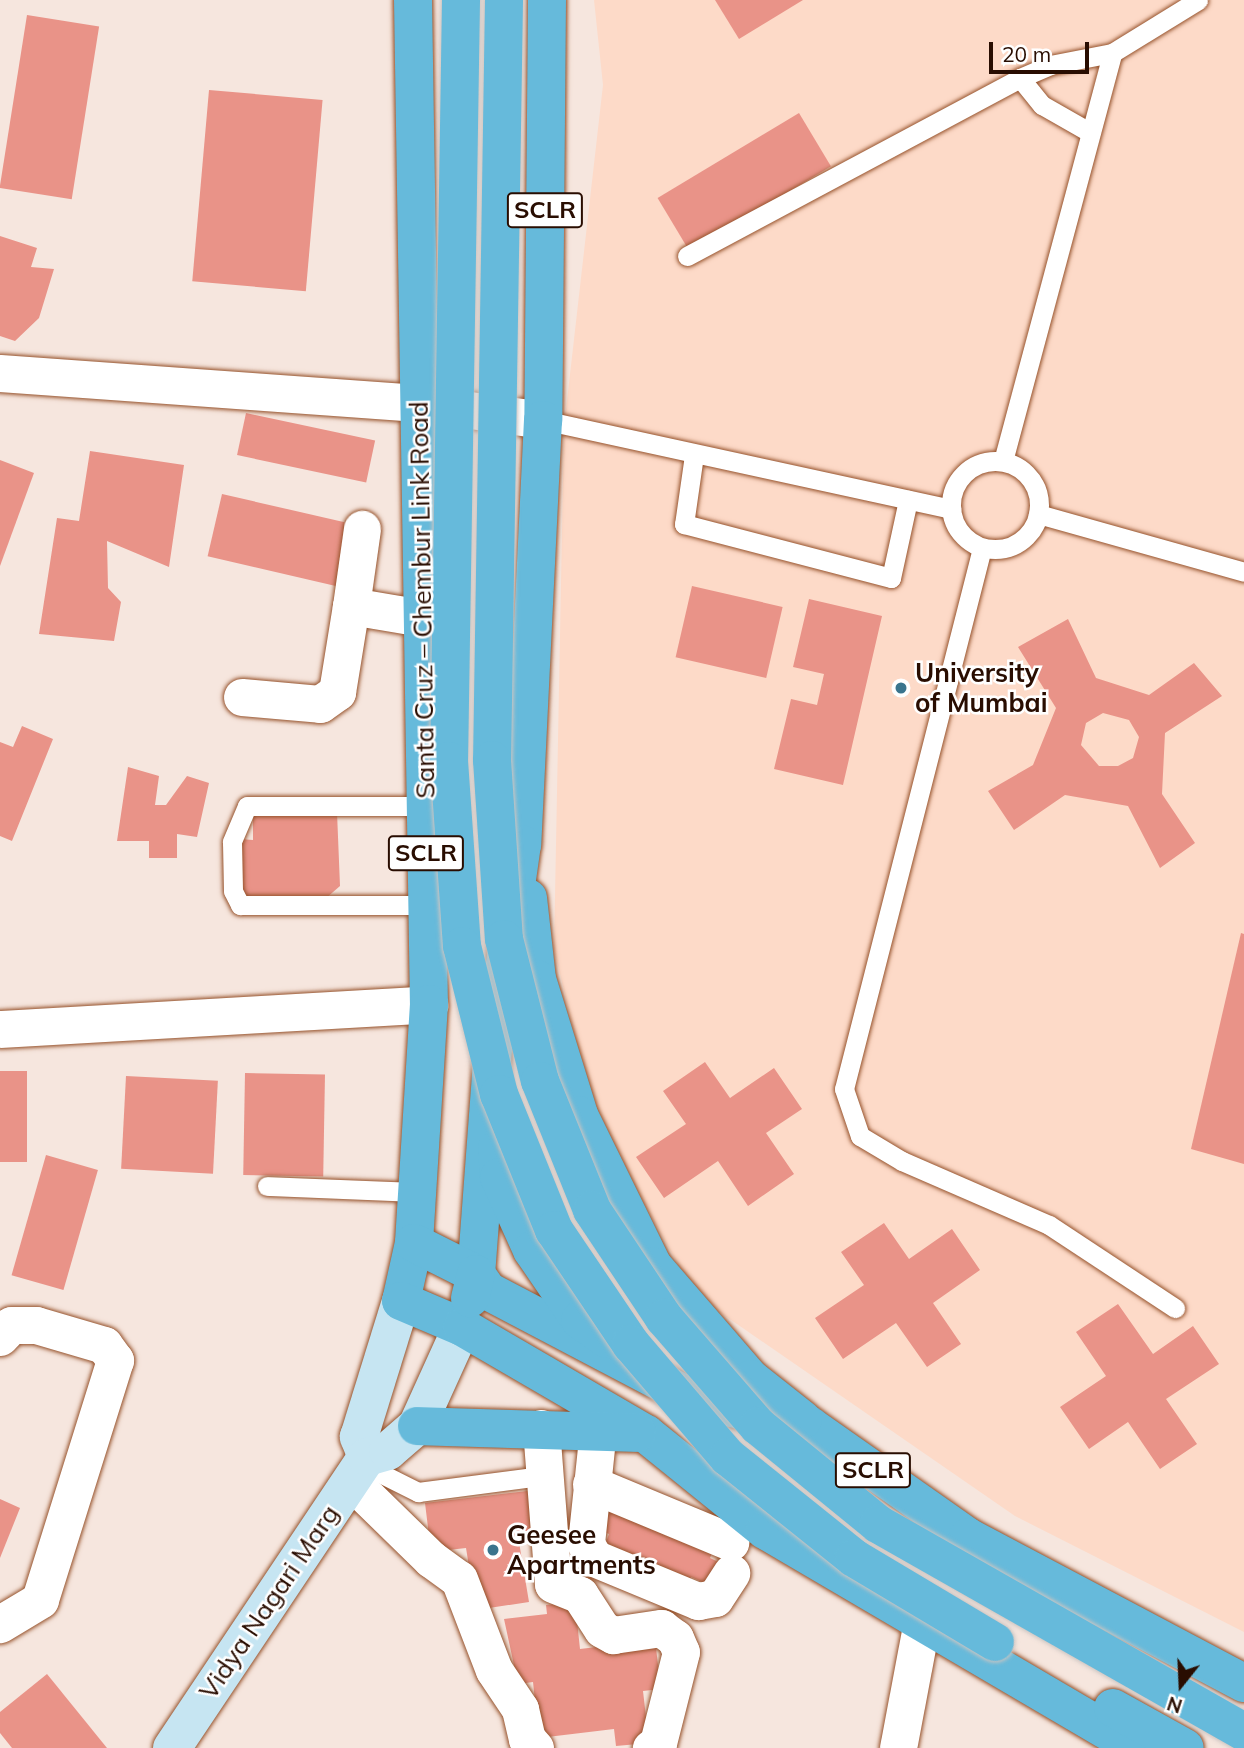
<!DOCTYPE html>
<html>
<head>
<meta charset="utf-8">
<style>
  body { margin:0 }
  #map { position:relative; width:1244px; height:1748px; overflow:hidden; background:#f6e6de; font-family:Mulish,sans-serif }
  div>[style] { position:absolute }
  .built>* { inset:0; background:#fddac8 }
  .building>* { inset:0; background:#e99388; transform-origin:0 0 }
  .roads { filter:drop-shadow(0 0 2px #96522b) drop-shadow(0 0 2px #96522b) }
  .service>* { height:19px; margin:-9.5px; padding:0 9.5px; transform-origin:9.5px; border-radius:9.5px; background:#fff }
  .service>.ring { margin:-9.5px; padding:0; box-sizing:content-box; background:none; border:19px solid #fff; border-radius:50% }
  .minor>* { height:37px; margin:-18.5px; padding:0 18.5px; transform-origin:18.5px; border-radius:18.5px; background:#fff }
  .secondary>* { height:38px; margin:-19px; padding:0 19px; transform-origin:19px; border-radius:19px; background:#c6e5f2 }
  .trunk>* { height:38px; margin:-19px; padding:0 19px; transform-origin:19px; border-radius:19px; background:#66badb }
  .bridges { filter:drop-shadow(0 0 2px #ccc5c2) drop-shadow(0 0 2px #ccc5c2) }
  .trunk-bridge>* { height:38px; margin:-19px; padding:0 19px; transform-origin:19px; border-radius:19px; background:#66badb }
  .dots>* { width:19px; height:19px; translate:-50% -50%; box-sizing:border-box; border:4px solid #fff; border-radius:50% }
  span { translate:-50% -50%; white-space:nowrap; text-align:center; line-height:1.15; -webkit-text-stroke:5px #fff; paint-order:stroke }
  .shield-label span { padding:2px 5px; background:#fff; border:2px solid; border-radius:5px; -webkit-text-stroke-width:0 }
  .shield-label { font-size:24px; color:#290d01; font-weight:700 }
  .street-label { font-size:26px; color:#290d01 }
  .poi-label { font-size:26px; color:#290d01; font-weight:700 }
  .left { translate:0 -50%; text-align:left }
  .north { position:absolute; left:1146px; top:1650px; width:70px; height:70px; -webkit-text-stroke:5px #fff; paint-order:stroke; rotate:198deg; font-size:19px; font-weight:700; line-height:28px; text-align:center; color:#290d01 }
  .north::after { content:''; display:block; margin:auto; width:24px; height:32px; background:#290d01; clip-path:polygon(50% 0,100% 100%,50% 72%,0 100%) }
  .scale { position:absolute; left:989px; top:42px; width:100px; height:32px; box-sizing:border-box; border:4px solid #290d01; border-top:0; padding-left:9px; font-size:21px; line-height:24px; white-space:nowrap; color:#290d01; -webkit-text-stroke:5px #fff; paint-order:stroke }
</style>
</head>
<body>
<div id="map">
  <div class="built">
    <div style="clip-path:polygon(594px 0,1244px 0,1244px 1632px,1015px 1516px,695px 1295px,593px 1111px,554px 949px,564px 427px,603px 85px)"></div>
  </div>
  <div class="building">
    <div style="clip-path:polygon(715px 0,803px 0,739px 39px)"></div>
    <div style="left:27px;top:15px;width:73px;height:175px;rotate:9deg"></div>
    <div style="left:209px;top:90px;width:114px;height:192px;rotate:5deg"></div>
    <div style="left:799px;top:113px;width:62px;height:165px;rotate:59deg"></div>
    <div style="clip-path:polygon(0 236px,37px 248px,31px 267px,54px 269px,39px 318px,15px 341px,0 336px)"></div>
    <div style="left:246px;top:413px;width:132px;height:43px;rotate:12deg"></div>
    <div style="clip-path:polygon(90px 451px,184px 465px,169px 567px,107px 541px,108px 588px,121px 602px,114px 641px,39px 634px,57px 518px,79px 521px)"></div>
    <div style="clip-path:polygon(0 460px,34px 473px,0 566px)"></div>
    <div style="left:222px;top:494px;width:137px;height:64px;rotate:13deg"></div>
    <div style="left:692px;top:586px;width:93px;height:73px;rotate:13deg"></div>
    <div style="clip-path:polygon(809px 599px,882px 616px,843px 785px,774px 769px,791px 699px,817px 705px,824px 674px,793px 667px)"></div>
    <div style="clip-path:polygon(evenodd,1068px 619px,1096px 678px,1149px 695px,1194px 663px,1222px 696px,1165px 733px,1162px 794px,1195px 843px,1160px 868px,1128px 806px,1065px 795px,1014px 830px,988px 791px,1033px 765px,1056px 708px,1018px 647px,1068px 619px,1103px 713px,1129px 720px,1139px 737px,1133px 758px,1118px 766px,1099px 766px,1081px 745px,1086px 723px,1103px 713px)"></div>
    <div style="clip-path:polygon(22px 726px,53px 739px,12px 841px,0 836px,0 742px,13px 747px)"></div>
    <div style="clip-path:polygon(128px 767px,159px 776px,155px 805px,166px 805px,187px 776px,209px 783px,197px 837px,177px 834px,177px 858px,149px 858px,149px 841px,117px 841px)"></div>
    <div style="clip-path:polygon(337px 812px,340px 886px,325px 899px,241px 896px,240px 839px,253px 840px,253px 814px)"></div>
    <div style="clip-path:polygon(1241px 933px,1244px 934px,1244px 1164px,1191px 1149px)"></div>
    <div style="clip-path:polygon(705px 1062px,730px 1098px,774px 1068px,802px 1109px,766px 1133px,794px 1174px,748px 1206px,718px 1161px,664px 1198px,636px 1157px,686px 1124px,663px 1091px)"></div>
    <div style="left:0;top:1071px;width:27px;height:91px"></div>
    <div style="left:245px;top:1073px;width:80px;height:102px;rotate:1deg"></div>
    <div style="left:126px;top:1076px;width:92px;height:93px;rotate:3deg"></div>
    <div style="left:46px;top:1155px;width:54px;height:125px;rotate:16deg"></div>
    <div style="clip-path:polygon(884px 1223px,909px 1259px,952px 1229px,980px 1270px,933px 1303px,961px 1344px,927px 1367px,896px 1323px,843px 1359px,815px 1318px,864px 1285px,841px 1252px)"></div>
    <div style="clip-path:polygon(1118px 1304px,1153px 1354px,1193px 1326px,1219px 1364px,1166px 1399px,1197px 1444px,1160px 1469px,1128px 1422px,1089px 1449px,1060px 1407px,1106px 1376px,1076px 1332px)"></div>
    <div style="clip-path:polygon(536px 1490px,542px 1539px,519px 1542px,529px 1602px,476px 1610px,466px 1548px,431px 1552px,425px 1503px)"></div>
    <div style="clip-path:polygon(0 1499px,20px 1508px,0 1558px)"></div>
    <div style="clip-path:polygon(612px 1499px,716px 1543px,710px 1558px,727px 1566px,718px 1589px,691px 1577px,687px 1589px,602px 1553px,609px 1534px,599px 1530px)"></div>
    <div style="clip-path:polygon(575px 1602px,580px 1649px,655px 1640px,661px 1689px,643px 1691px,649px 1743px,616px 1746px,614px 1729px,539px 1738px,533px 1682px,518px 1684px,504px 1619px,547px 1614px,546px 1605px)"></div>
    <div style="clip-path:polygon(47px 1674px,107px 1748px,12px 1748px,0 1733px,0 1712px)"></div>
  </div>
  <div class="roads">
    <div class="service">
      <div style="left:1020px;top:78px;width:35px;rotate:51deg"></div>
      <div style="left:1042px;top:105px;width:56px;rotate:29.7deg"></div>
      <div style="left:687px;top:256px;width:378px;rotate:-28.1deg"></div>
      <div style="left:1020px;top:78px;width:33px;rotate:-23deg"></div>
      <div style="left:1050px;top:65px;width:63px;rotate:-11deg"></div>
      <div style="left:543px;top:420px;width:418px;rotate:12.3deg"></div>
      <div style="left:694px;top:455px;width:70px;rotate:98.2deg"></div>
      <div style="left:684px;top:524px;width:214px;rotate:14.6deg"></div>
      <div style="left:891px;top:578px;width:80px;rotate:-77.7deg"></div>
      <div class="ring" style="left:951px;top:461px;width:69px;height:69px"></div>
      <div style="left:1003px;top:461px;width:422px;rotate:-75deg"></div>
      <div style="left:1112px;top:53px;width:101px;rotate:-31.6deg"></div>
      <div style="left:1038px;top:514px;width:214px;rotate:15.7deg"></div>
      <div style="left:982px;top:548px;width:558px;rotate:104.31deg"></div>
      <div style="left:844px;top:1089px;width:50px;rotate:71.2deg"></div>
      <div style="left:860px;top:1136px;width:49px;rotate:30.8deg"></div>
      <div style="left:902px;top:1161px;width:160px;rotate:23.5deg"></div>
      <div style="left:1049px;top:1225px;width:151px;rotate:33.4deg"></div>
      <div style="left:426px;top:806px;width:179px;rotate:180deg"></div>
      <div style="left:247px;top:806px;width:39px;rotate:113deg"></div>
      <div style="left:232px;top:842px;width:49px;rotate:88.8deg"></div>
      <div style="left:233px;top:891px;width:16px;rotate:63deg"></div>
      <div style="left:240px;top:905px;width:187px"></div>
      <div style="left:267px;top:1186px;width:152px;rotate:2.3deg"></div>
      <div style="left:362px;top:1464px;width:63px;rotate:26.6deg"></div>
      <div style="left:418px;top:1492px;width:125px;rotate:-7.4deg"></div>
    </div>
    <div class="minor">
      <div style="left:0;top:373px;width:419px;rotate:4.1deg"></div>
      <div style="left:418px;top:403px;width:126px;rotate:7.7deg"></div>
      <div style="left:351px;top:606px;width:78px;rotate:-81.9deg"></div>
      <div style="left:242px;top:697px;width:78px;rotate:5.1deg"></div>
      <div style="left:320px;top:704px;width:21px;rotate:-35deg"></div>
      <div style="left:337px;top:692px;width:87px;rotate:-80.8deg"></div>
      <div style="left:351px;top:606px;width:72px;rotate:9.6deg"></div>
      <div style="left:0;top:1029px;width:430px;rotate:-3.3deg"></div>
      <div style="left:0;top:1337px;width:16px;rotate:-47deg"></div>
      <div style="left:11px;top:1325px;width:25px"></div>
      <div style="left:36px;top:1325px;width:71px;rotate:16.4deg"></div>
      <div style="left:104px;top:1345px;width:19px;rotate:54deg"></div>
      <div style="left:115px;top:1360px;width:251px;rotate:107.4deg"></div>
      <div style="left:40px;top:1600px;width:47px;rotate:149deg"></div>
      <div style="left:541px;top:1428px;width:156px;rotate:85.6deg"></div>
      <div style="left:553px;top:1584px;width:29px;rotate:22deg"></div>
      <div style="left:580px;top:1595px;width:40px;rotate:57.1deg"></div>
      <div style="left:602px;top:1629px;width:13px;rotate:29deg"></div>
      <div style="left:613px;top:1635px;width:49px;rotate:-8.3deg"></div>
      <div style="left:661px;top:1628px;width:17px;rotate:36deg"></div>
      <div style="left:675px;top:1638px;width:15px;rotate:67deg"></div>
      <div style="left:681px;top:1652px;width:94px;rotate:104.2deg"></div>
      <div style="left:658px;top:1743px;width:9px;rotate:144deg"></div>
      <div style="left:598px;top:1429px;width:116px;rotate:96deg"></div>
      <div style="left:586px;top:1544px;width:16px;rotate:60deg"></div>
      <div style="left:594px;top:1558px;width:113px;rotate:22.5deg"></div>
      <div style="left:698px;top:1601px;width:17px;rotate:-10deg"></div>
      <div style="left:715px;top:1598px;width:30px;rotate:-57deg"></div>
      <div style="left:351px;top:1481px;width:112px;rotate:44.3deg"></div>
      <div style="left:431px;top:1559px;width:34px;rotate:36deg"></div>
      <div style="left:459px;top:1579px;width:97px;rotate:69deg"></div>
      <div style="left:494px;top:1670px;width:47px;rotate:56.3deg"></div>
      <div style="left:520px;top:1709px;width:31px;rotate:77deg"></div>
      <div style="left:527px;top:1739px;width:12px;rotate:48deg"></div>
      <div style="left:591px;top:1484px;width:151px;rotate:22.6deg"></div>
      <div style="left:898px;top:1748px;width:124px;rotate:-79.3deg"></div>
    </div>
    <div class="secondary">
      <div style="left:367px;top:1457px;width:22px;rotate:-112deg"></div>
      <div style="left:359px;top:1437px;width:142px;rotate:-72.8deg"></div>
      <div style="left:172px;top:1748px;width:350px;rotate:-56.2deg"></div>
      <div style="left:367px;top:1457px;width:22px;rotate:-16deg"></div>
      <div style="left:388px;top:1451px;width:38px;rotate:-41deg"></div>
      <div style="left:417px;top:1426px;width:109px;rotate:-65.6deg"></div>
    </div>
    <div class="trunk">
      <div style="left:413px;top:0;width:1004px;rotate:89.09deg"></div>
      <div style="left:429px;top:1004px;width:239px;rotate:93.6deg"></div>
      <div style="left:414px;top:1243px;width:59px;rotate:102.6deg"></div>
      <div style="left:401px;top:1301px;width:66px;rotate:23.1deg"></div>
      <div style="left:462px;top:1327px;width:213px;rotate:30.2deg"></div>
      <div style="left:646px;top:1434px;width:153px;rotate:38.9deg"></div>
      <div style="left:765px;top:1530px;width:430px;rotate:30.4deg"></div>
      <div style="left:547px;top:0;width:420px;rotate:90.5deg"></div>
      <div style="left:543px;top:420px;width:425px;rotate:92.8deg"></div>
      <div style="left:522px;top:844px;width:207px;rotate:98.1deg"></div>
      <div style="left:493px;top:1049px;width:226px;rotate:94.3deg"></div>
      <div style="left:476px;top:1274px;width:21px;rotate:55deg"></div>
      <div style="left:488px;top:1291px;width:235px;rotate:27.7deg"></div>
      <div style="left:696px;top:1400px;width:117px;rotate:12.8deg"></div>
      <div style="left:810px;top:1426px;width:193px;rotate:35.1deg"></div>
      <div style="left:968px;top:1537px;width:312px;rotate:27.9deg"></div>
      <div style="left:528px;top:898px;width:81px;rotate:83.7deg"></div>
      <div style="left:537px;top:979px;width:142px;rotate:72.8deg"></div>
      <div style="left:579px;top:1115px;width:168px;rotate:63.9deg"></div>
      <div style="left:653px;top:1266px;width:150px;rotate:49.1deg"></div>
      <div style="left:751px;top:1379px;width:66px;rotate:38.3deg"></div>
      <div style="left:497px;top:1149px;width:28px;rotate:86deg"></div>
      <div style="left:499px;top:1177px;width:80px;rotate:65.7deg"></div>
      <div style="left:532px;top:1250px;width:85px;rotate:55.6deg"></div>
      <div style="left:580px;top:1320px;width:33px;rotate:35deg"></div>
      <div style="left:414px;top:1243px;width:69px;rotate:26.6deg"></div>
      <div style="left:476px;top:1274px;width:25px;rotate:104deg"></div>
      <div style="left:417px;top:1426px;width:220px;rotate:1.8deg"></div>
      <div style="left:1113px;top:1708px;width:82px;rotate:29.1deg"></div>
    </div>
  </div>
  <div class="bridges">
    <div class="trunk-bridge">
      <div style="left:461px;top:0;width:761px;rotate:90.9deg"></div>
      <div style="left:449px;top:761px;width:185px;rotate:86deg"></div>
      <div style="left:462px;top:946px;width:153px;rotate:76deg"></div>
      <div style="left:499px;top:1094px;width:147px;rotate:68deg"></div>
      <div style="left:554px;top:1230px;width:138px;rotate:56deg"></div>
      <div style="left:631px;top:1344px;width:149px;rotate:49.4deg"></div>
      <div style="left:728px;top:1457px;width:161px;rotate:38.7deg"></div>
      <div style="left:854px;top:1558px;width:164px;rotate:30.8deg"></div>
      <div style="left:504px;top:0;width:760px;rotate:90.9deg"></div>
      <div style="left:492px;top:760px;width:179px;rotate:86.2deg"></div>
      <div style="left:504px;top:939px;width:146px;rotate:75.8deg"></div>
      <div style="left:540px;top:1081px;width:139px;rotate:68deg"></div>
      <div style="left:592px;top:1210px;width:130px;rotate:56.3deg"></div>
      <div style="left:664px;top:1318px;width:143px;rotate:49deg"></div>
      <div style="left:758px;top:1426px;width:155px;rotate:39.2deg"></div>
      <div style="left:878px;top:1524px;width:421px;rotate:29.6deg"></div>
    </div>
  </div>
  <div class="dots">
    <div style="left:901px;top:688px;background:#3a748d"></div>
    <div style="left:493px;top:1550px;background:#3a748d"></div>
  </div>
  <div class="shield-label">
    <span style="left:545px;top:210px">SCLR</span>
    <span style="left:426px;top:853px">SCLR</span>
    <span style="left:873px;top:1470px">SCLR</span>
  </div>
  <div class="street-label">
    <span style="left:422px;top:600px;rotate:-91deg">Santa Cruz – Chembur Link Road</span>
    <span style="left:269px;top:1602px;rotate:-56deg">Vidya Nagari Marg</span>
  </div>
  <div class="poi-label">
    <span class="left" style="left:915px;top:688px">University<br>of Mumbai</span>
    <span class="left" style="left:507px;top:1550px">Geesee<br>Apartments</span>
  </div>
  <div class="north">N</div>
  <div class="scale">20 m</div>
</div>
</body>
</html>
